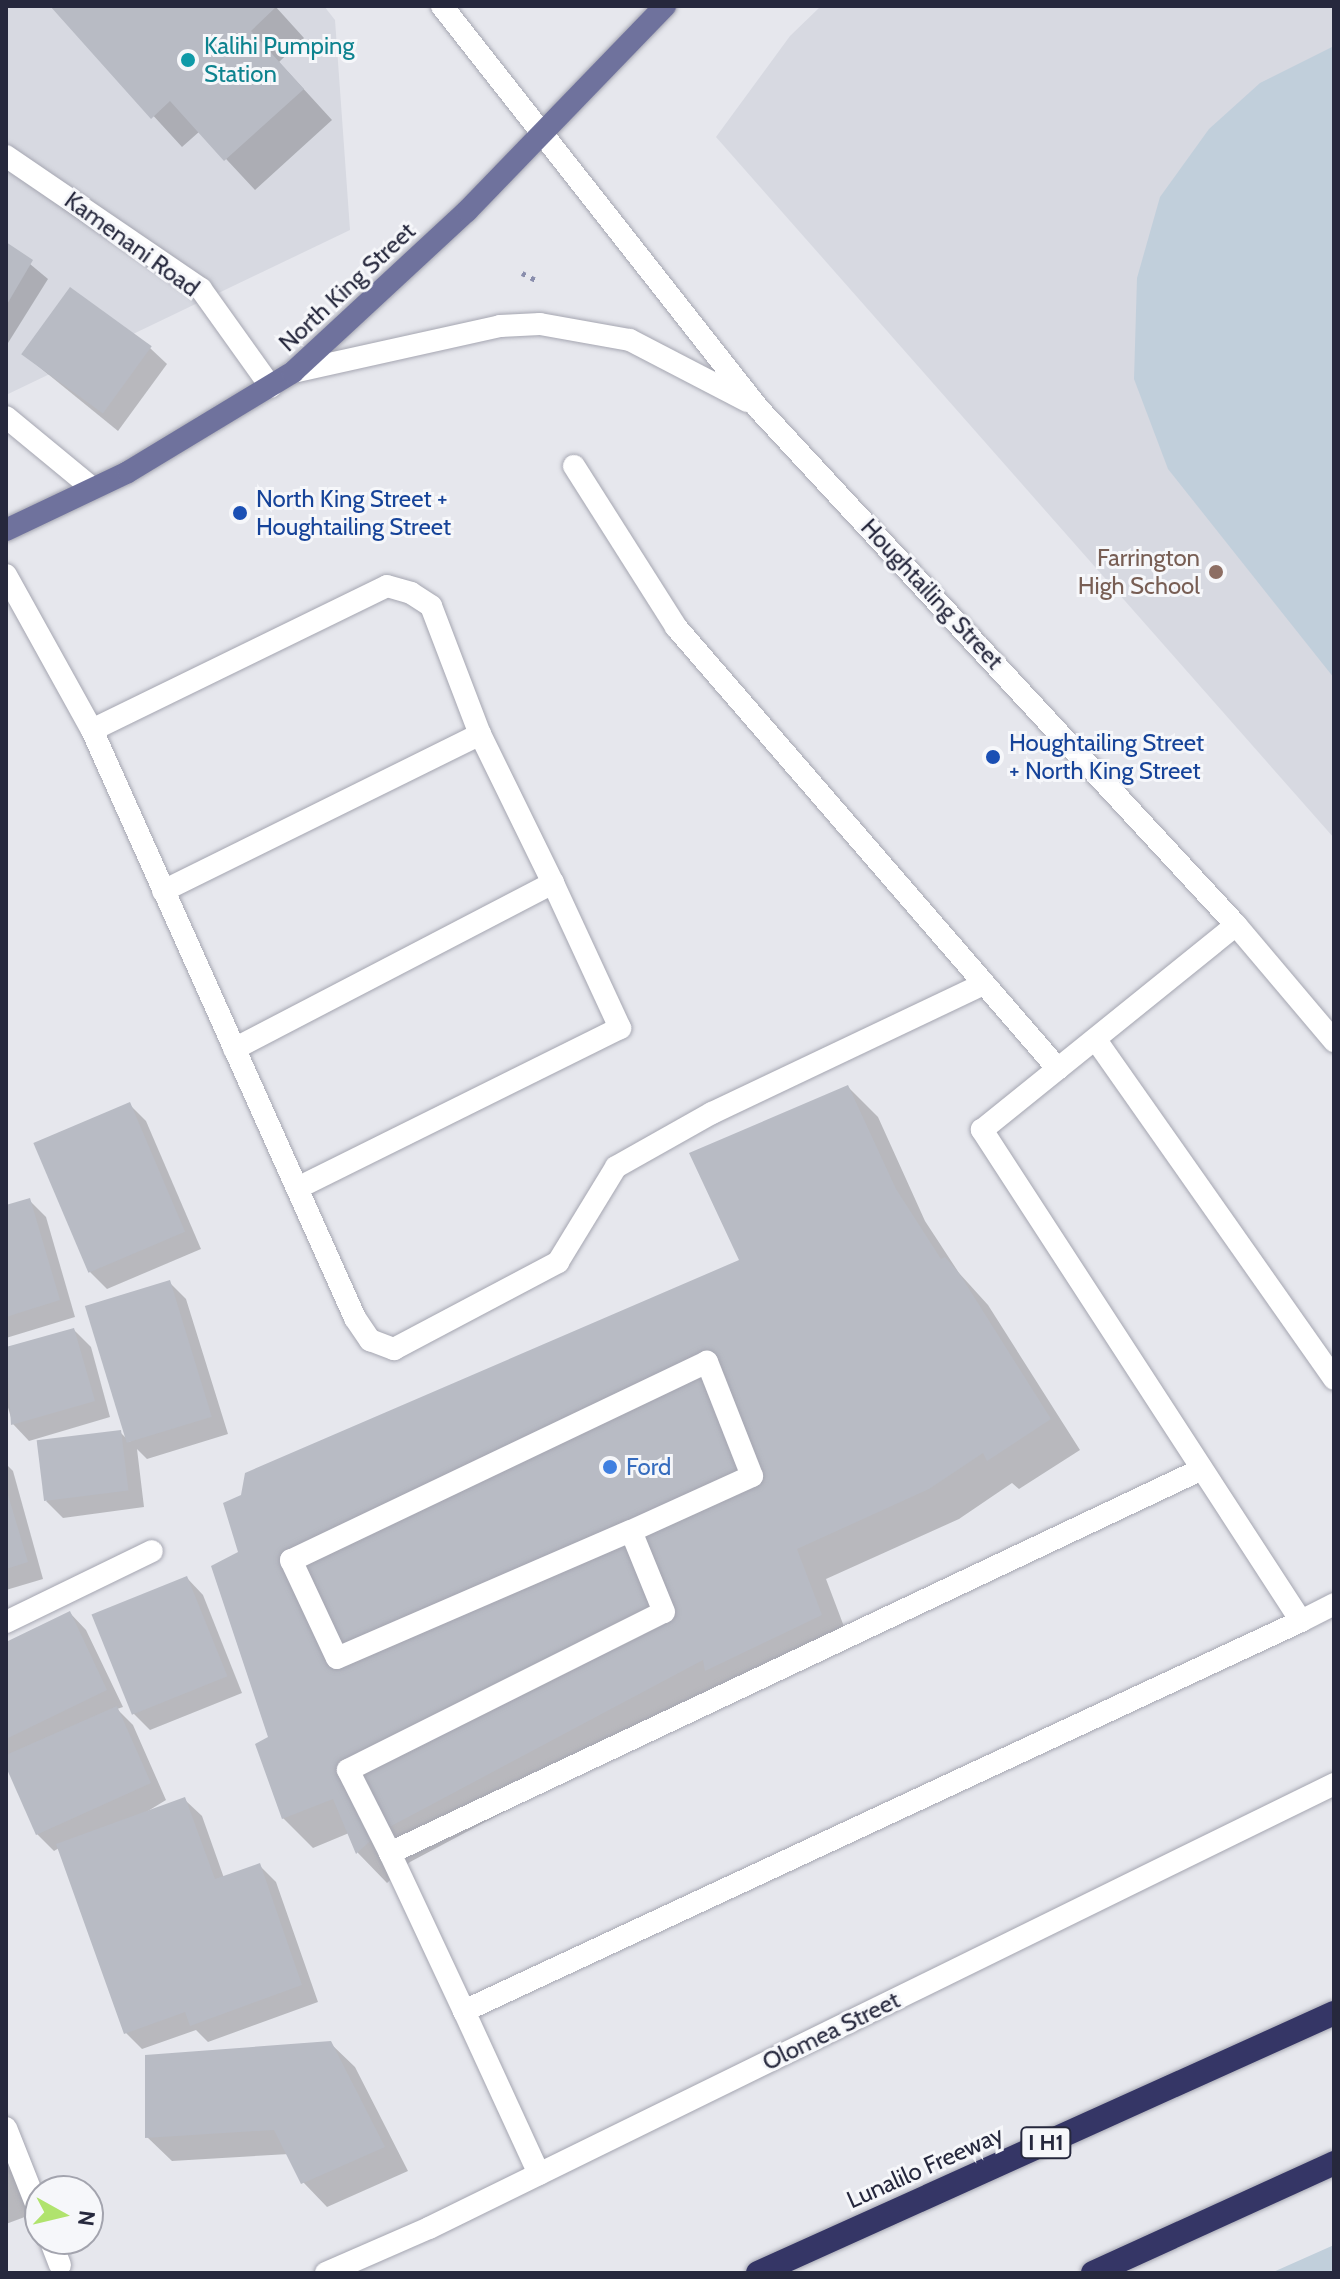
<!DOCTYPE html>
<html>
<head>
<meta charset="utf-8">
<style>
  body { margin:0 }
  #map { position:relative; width:1340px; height:2279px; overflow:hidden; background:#e6e7ed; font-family:Cabin,sans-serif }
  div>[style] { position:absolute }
  .built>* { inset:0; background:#d7d9e1 }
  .green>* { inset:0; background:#c1cfdb }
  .shadow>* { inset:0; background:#0003 }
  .building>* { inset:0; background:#b8bbc4; transform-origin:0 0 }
  .path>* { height:5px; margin-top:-2.5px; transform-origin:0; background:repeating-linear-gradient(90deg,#8a8ead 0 4px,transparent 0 10px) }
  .roads { filter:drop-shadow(0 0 2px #a5a6b1) drop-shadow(0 0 2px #a5a6b1) }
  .service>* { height:22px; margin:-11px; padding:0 11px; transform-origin:11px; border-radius:11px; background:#fff }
  .minor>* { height:22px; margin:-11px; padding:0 11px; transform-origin:11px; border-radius:11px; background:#fff }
  .secondary>* { height:22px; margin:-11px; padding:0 11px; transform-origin:11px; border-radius:11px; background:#fff }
  .primary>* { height:22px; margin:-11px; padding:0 11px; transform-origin:11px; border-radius:11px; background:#6f729d }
  .motorway>* { height:24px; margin:-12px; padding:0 12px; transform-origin:12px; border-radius:12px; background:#353666 }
  .dots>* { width:22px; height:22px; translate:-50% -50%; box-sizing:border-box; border:4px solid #f6f7fa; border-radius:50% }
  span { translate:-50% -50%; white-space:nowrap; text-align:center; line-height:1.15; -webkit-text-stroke:6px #f6f7fa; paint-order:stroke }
  .shield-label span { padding:2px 6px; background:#f6f7fa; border:2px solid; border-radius:6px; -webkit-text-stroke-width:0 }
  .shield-label { font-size:22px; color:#26283d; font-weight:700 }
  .culture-label { font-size:24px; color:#0d838f }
  .left { translate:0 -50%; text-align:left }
  .street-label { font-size:24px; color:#26283d }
  .transit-label { font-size:24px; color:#164399 }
  .education-label { font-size:24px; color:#785e54 }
  .right { translate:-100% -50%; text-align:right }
  .shop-label { font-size:24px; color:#366cbe }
  .frame { position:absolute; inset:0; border:8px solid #26283d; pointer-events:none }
  .north { position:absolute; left:24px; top:2175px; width:80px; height:80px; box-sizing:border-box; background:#f6f7fa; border:2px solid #a3a4ae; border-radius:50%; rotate:98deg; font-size:22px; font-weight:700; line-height:32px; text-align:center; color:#26283d }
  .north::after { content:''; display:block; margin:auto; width:28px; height:36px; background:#b0e36d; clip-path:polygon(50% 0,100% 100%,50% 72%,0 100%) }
</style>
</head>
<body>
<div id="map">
  <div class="built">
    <div style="clip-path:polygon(6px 6px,324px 6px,335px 20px,350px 230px,6px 395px)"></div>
    <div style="clip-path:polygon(821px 6px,1334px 6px,1334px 838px,716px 137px,790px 36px)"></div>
  </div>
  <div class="green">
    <div style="clip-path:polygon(1334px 46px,1334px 678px,1168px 469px,1134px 379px,1137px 278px,1160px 197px,1209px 129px,1260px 83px)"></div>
    <div style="clip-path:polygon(1334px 2245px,1334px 2273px,1271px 2273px)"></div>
  </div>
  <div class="shadow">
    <div style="clip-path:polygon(53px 6px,275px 6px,304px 38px,279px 62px,332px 120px,255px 190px,200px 131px,182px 147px)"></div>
    <div style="clip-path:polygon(6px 244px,48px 279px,8px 343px,6px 341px)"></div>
    <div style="clip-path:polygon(150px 348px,167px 364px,118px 431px,22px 353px)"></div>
    <div style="clip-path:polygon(848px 1087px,878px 1117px,925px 1221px,959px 1273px,988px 1305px,1080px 1450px,1019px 1489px,1012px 1483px,959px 1519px,826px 1579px,851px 1645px,729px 1692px,410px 1862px,387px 1883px,358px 1853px,349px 1833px,313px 1848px,283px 1818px,270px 1738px,742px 1261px)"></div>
    <div style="clip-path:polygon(129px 1104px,146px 1121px,201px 1249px,107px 1289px,90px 1272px)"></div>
    <div style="clip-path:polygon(29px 1200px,46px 1217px,75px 1317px,6px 1338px,6px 1207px)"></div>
    <div style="clip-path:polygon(169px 1282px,186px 1299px,228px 1434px,147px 1459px,137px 1449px,144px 1507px,63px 1518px,46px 1501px,120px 1432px,130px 1442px)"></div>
    <div style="clip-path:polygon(74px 1330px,91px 1347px,110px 1417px,29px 1441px,13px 1424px,6px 1401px,6px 1349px)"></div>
    <div style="clip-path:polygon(6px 1464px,13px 1471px,43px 1579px,6px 1590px)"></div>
    <div style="clip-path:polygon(187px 1578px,203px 1595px,242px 1693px,150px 1730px,133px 1713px)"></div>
    <div style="clip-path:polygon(70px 1613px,86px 1630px,123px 1707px,117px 1709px,133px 1725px,166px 1800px,138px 1817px,185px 1800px,202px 1816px,224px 1878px,259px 1865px,276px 1882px,318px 2002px,208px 2042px,196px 2030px,142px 2049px,125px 2032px,59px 1848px,54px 1851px,37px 1834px,6px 1763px,6px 1644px)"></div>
    <div style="clip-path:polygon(330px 2043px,355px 2067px,408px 2171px,327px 2207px,303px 2182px,289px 2154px,172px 2161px,147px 2137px)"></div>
    <div style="clip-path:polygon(6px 2156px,30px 2215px,6px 2224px)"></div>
  </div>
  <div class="building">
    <div style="clip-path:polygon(50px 6px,277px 6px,251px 31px,304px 89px,224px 161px,170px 101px,151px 119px)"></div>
    <div style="clip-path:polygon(6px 242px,33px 260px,6px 306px)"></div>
    <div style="left:70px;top:287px;width:101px;height:83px;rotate:36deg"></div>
    <div style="clip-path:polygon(848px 1085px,896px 1189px,941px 1259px,945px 1257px,959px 1273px,1051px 1419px,987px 1461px,983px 1453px,929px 1489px,797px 1549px,822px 1615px,705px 1671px,703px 1660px,380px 1832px,356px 1854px,333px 1799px,282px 1819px,255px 1744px,268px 1737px,211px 1566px,238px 1552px,223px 1503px,241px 1495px,245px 1473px,739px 1260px,689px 1153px)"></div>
    <div style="left:130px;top:1102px;width:141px;height:105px;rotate:67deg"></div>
    <div style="clip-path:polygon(30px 1198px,60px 1300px,6px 1317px,6px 1205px)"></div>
    <div style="left:170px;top:1280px;width:143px;height:89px;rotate:73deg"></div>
    <div style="clip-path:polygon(74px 1328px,95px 1401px,11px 1425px,6px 1347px)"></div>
    <div style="left:121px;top:1430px;width:61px;height:85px;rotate:83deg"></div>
    <div style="clip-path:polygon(6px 1488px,28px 1562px,6px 1569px)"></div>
    <div style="left:187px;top:1576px;width:108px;height:103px;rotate:68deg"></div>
    <div style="clip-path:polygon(70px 1611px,107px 1690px,6px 1739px,6px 1642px)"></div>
    <div style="clip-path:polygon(117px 1706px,151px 1783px,36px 1835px,6px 1767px,6px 1755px)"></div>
    <div style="clip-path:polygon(185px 1797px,215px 1879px,260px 1863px,302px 1985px,190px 2026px,185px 2012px,124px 2034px,56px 1844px)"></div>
    <div style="clip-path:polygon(331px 2041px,385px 2147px,301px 2184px,274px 2130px,145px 2138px,145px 2055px)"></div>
  </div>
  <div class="path">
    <div style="left:522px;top:273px;width:16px;rotate:27deg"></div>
  </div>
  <div class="roads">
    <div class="service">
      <div style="left:6px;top:417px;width:112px;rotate:39.5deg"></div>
      <div style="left:574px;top:466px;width:191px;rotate:57.6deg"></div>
      <div style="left:676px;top:627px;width:584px;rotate:49.16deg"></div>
      <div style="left:6px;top:575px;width:177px;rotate:61deg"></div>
      <div style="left:92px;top:730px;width:644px;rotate:65.9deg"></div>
      <div style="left:355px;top:1318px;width:27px;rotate:56deg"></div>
      <div style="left:370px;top:1340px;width:26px;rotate:21deg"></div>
      <div style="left:394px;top:1349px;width:186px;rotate:-27.9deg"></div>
      <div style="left:558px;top:1262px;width:111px;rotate:-58.6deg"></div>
      <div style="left:616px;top:1167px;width:110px;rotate:-29.4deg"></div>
      <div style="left:712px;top:1113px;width:301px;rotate:-25.4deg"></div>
      <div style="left:92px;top:730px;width:328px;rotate:-26deg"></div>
      <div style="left:387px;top:586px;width:25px;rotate:16deg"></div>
      <div style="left:411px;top:593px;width:24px;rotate:33deg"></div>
      <div style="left:431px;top:606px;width:137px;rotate:69.1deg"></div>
      <div style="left:163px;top:891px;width:354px;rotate:-26.3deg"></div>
      <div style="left:480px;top:734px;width:166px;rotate:63.9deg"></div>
      <div style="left:1096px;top:1040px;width:414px;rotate:54.9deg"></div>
      <div style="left:234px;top:1049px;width:360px;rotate:-27.5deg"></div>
      <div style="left:553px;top:883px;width:160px;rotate:65.2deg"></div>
      <div style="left:620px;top:1028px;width:360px;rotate:153.6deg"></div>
      <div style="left:1301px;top:1621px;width:37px;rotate:-27deg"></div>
      <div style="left:390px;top:1853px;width:93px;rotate:-116.8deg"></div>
      <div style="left:348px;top:1770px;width:353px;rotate:-26.6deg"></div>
      <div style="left:664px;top:1612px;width:87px;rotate:-112.2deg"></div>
      <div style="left:631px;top:1531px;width:133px;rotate:-24.4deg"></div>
      <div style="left:752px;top:1476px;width:123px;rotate:-111.5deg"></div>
      <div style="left:707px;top:1362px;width:461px;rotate:154.5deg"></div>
      <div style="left:291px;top:1560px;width:108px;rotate:64.9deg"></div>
      <div style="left:337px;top:1658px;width:320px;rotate:-23.4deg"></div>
      <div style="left:464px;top:2011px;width:174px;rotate:-115.1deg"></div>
      <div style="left:390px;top:1853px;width:898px;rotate:-25.31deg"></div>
      <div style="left:539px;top:2174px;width:179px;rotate:-114.7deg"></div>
      <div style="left:464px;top:2011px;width:923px;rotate:-24.98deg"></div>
      <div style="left:1301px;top:1621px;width:586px;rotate:-123.01deg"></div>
      <div style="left:982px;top:1130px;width:326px;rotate:-38.9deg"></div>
    </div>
    <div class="minor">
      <div style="left:6px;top:156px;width:236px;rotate:34.3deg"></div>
      <div style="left:201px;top:289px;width:120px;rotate:54.5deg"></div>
      <div style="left:6px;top:1622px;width:162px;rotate:-25.9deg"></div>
      <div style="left:6px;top:2128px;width:92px;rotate:68.4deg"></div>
      <div style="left:50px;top:2239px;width:28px;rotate:69deg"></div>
    </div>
    <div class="secondary">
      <div style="left:442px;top:6px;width:511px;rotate:51.83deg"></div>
      <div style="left:758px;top:408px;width:704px;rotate:47.24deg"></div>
      <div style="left:1236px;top:925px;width:152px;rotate:49.8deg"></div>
      <div style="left:293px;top:372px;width:212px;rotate:-12.5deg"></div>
      <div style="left:500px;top:326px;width:40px;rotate:-2.9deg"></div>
      <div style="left:540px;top:324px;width:91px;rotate:10.1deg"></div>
      <div style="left:630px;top:340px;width:132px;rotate:27.5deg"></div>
      <div style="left:326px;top:2273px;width:112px;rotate:-23.6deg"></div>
      <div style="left:429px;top:2228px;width:1008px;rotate:-26.13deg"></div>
    </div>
    <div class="primary">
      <div style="left:6px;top:530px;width:135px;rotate:-25.4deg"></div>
      <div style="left:128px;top:472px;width:193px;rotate:-31.2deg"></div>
      <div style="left:293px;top:372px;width:237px;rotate:-42.8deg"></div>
      <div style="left:467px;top:211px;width:285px;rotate:-46deg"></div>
    </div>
    <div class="motorway">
      <div style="left:758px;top:2273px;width:632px;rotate:-24.29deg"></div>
      <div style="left:1093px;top:2273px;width:265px;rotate:-24.5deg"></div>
    </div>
  </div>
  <div class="dots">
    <div style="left:188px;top:60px;background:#0f9aa8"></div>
    <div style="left:240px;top:513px;background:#1a4fb4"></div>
    <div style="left:1216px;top:572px;background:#8d6e63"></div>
    <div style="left:993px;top:757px;background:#1a4fb4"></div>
    <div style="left:610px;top:1467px;background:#3f7fe0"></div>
  </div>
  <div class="shield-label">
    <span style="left:1046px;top:2143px">I H1</span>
  </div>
  <div class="culture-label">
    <span class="left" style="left:204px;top:60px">Kalihi Pumping<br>Station</span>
  </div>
  <div class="street-label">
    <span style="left:132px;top:244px;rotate:36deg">Kamenani Road</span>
    <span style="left:347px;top:287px;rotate:-43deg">North King Street</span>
    <span style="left:932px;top:594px;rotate:47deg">Houghtailing Street</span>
    <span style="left:831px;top:2031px;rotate:-26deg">Olomea Street</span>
    <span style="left:925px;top:2167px;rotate:-24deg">Lunalilo Freeway</span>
  </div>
  <div class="transit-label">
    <span class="left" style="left:256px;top:513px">North King Street +<br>Houghtailing Street</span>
    <span class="left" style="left:1009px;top:757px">Houghtailing Street<br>+ North King Street</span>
  </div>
  <div class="education-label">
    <span class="right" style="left:1200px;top:572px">Farrington<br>High School</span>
  </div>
  <div class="shop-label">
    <span class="left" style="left:626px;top:1467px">Ford</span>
  </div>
  <div class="frame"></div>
  <div class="north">N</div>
</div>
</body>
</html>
